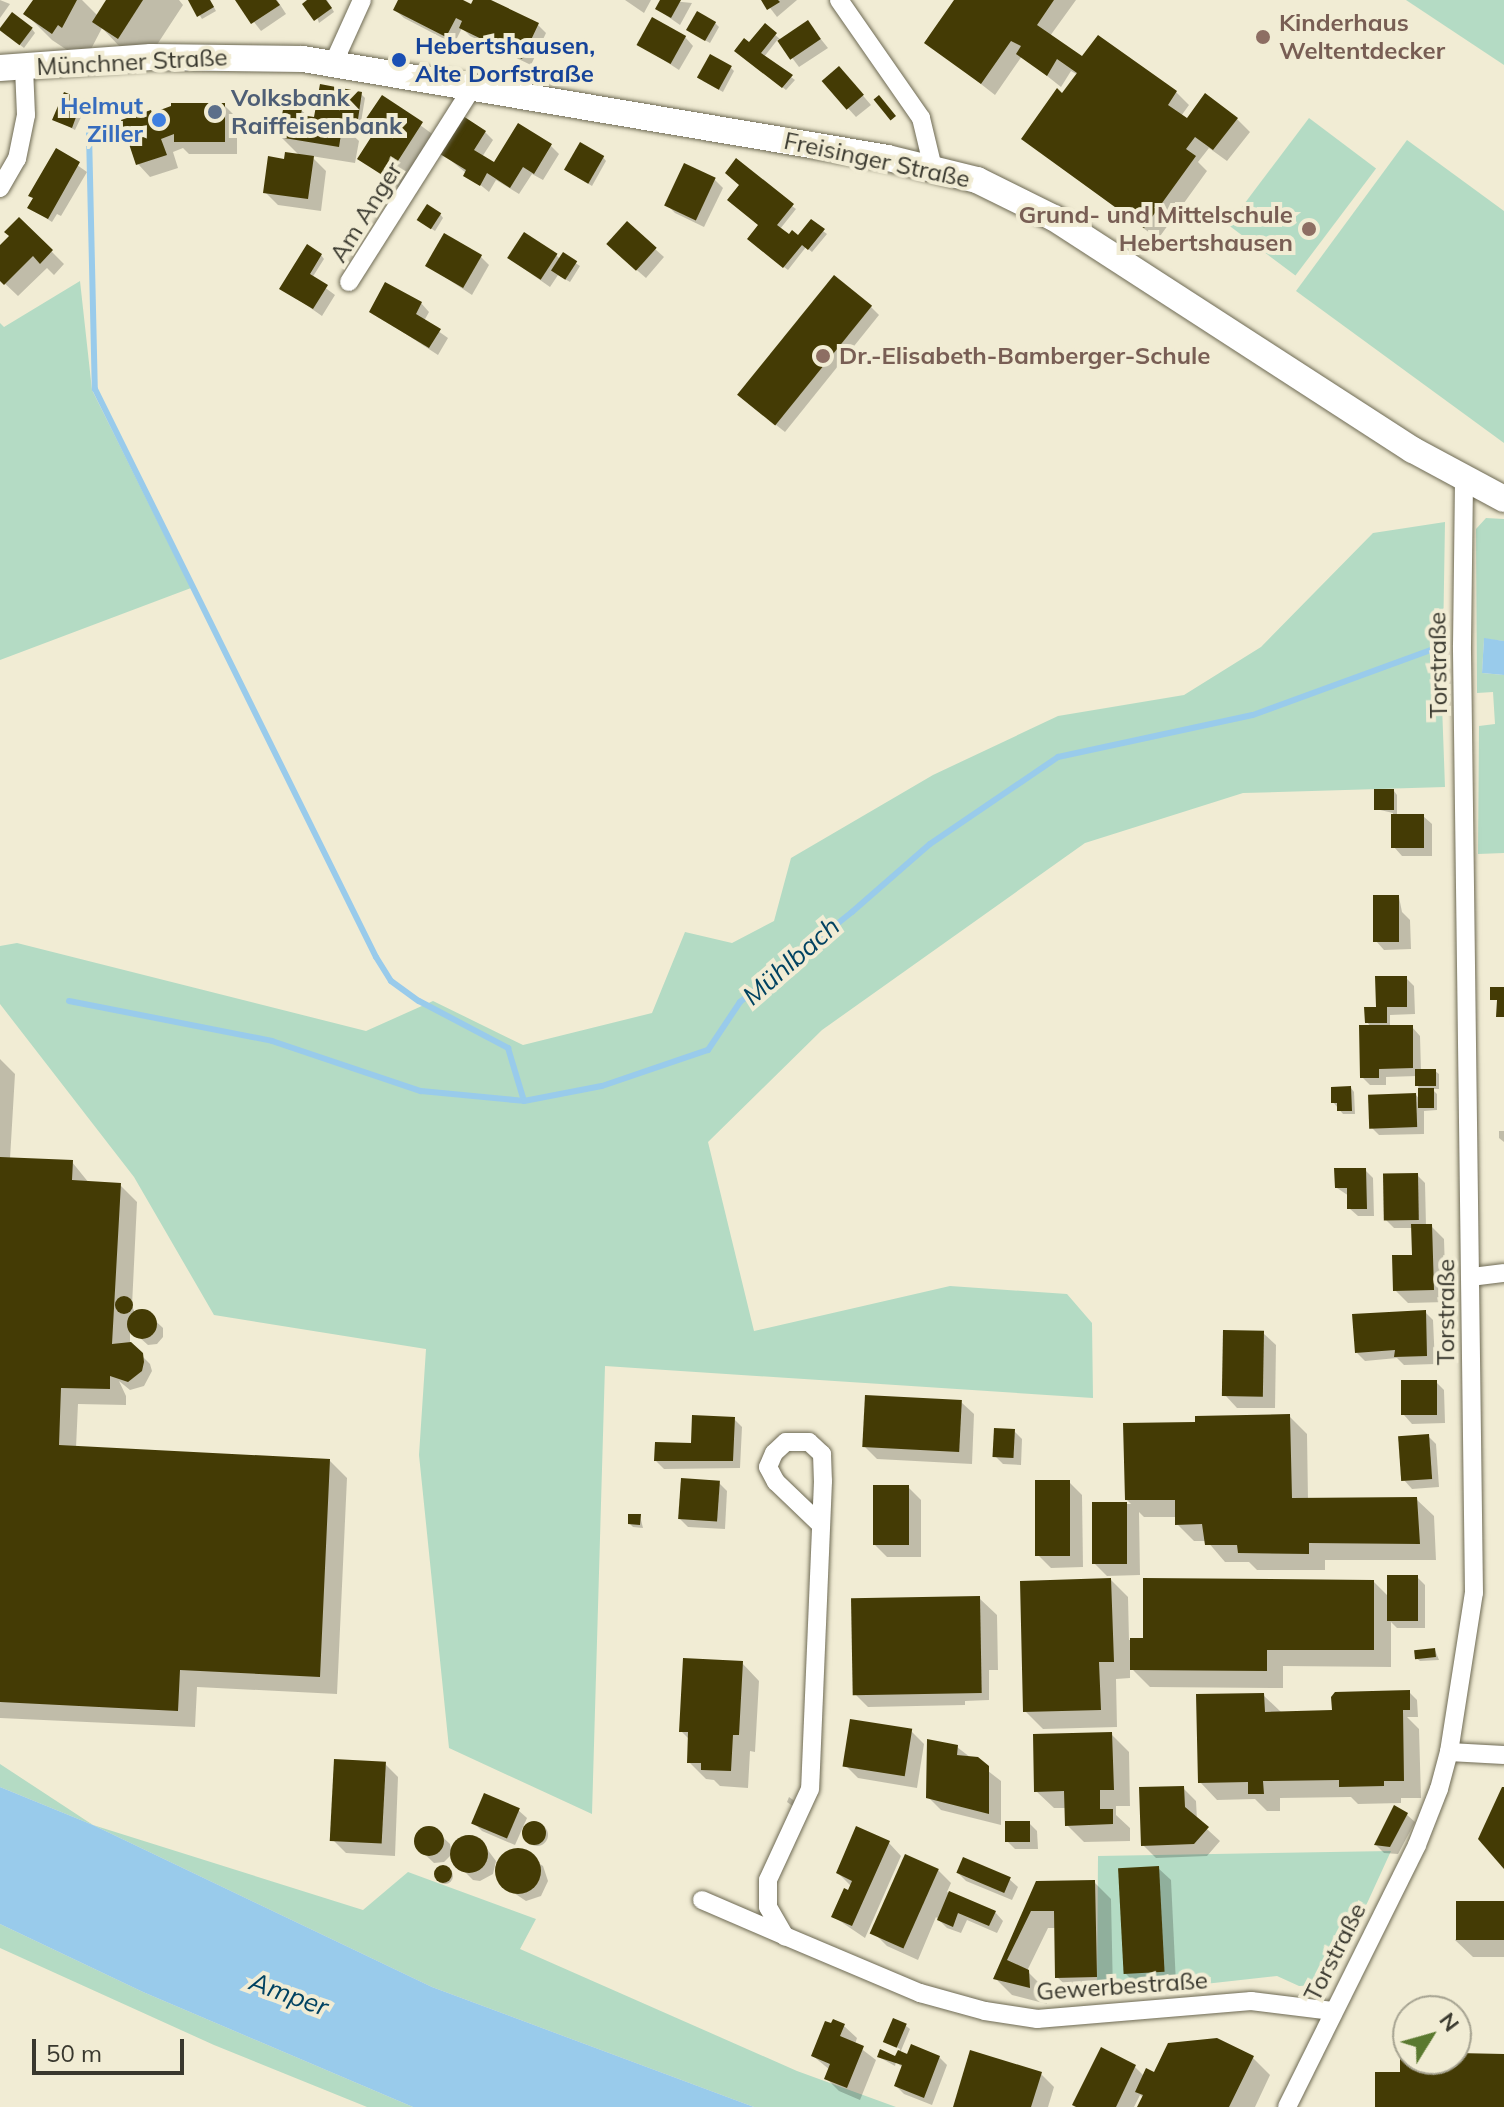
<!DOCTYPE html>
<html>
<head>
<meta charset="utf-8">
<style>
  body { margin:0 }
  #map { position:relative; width:1504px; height:2107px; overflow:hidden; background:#f1ecd4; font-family:Mulish,sans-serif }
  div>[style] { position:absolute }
  .green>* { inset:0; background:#b4dbc4; transform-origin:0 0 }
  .water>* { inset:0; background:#99cbeb }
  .shadow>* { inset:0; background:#0003 }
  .round { border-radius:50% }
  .stream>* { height:6px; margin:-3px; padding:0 3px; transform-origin:3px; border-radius:3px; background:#99cbeb }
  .building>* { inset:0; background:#443b05; transform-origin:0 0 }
  .roads { filter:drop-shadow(0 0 2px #6e6a54) drop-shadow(0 0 2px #6e6a54) }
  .street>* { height:18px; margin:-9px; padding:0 9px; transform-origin:9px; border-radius:9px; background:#fff }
  .secondary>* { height:26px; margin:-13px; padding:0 13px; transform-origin:13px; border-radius:13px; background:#fff }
  .dots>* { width:22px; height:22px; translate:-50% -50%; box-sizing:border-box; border:4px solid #f1ecd4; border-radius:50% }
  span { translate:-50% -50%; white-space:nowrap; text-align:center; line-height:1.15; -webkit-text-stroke:8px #f1ecd4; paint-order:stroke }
  .education-label { font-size:24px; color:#785e54; font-weight:700 }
  .left { translate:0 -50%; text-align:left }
  .right { translate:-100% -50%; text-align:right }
  .transit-label { font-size:24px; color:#164399; font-weight:700 }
  .street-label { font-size:24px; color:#39382e }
  .service-label { font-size:24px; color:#4e5e75; font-weight:700 }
  .shop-label { font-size:24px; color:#366cbe; font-weight:700 }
  .water-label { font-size:26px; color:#004261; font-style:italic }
  .north { position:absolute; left:1392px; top:1995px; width:80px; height:80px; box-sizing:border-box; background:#f1ecd4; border:2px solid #a7a492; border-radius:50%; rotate:53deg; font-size:22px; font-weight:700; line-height:32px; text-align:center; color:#39382e }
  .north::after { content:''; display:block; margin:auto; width:28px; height:36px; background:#5a792f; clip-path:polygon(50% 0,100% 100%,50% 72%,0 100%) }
  .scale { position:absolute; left:32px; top:2039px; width:152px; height:36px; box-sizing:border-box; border:4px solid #39382e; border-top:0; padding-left:10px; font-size:24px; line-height:28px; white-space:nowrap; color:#39382e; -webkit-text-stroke:6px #f1ecd4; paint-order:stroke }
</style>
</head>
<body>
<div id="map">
  <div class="green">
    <div style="clip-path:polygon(1406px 0,1504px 0,1504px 65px)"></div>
    <div style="left:1309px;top:118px;width:84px;height:134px;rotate:37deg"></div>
    <div style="clip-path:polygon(1407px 140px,1504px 211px,1504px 443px,1296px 291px)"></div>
    <div style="clip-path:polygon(80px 281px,92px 390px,191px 588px,0 660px,0 323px,4px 327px)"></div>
    <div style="clip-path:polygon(1486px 518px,1504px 519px,1504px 641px,1484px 639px,1482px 673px,1504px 675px,1504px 853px,1478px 854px,1479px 726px,1495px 724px,1493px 692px,1477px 693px,1476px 529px)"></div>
    <div style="clip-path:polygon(1445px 522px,1442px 705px,1445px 787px,1243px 793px,1085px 843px,822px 1030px,708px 1142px,754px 1331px,950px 1286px,1067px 1294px,1092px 1323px,1093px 1398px,605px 1366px,592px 1814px,449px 1748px,419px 1455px,426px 1349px,214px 1315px,134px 1177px,0 1004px,0 946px,17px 943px,366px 1031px,433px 1001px,523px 1045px,652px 1013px,685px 932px,732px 943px,774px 921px,791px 858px,933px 775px,1058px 716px,1184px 695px,1261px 647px,1373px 533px)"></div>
    <div style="clip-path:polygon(0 1764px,93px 1825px,363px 1910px,408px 1872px,536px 1919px,520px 1949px,797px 2071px,896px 2107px,754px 2107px,432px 1987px,93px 1825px,0 1787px)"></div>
    <div style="clip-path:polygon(1391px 1851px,1336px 1971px,1320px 1985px,1299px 1986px,1277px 1976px,1097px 1996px,1098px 1856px)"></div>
    <div style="clip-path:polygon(0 1924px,143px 1992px,413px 2107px,367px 2107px,214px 2045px,0 1948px)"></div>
  </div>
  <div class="water">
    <div style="clip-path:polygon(1484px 638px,1504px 641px,1504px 675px,1482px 673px)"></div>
    <div style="clip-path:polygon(0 1787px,93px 1825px,432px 1987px,754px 2107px,413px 2107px,143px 1992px,0 1924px)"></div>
  </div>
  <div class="shadow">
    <div style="clip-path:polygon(0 0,10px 4px,0 18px)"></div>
    <div style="clip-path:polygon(35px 0,82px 0,98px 16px,109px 0,179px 0,183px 5px,145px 63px,121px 48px,102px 28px,89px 53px,79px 58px,52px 40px,26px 14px)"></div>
    <div style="clip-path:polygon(190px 0,210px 0,216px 11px,202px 19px)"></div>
    <div style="clip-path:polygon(237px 0,277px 0,286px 14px,261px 31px)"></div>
    <div style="clip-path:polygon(311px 0,327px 0,334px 12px,319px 23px)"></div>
    <div style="clip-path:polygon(401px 0,458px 0,472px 7px,475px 0,487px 0,538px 25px,546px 33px,531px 65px,470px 36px,462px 28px,454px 44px,404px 18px,395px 10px)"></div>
    <div style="clip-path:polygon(625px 0,651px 0,644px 13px)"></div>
    <div style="clip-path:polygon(662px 0,692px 3px,680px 25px,657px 9px)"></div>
    <div style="clip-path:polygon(764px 0,797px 0,777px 17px)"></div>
    <div style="clip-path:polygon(956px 0,1076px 0,1050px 36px,1083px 59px,1176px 92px,1189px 105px,1181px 116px,1188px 121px,1237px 119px,1250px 132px,1227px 161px,1209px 148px,1198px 162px,1207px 171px,1158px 239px,1023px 139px,1078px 75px,1071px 71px,1061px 87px,1022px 56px,995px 95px,927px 42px)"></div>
    <div style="clip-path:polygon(715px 23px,719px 27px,710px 43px,692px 33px)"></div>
    <div style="clip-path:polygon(808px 23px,828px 48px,799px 67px,778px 39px,764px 57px,795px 80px,786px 90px,740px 54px,765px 26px,781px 40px)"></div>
    <div style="clip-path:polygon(32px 29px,35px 33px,24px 48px,5px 33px)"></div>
    <div style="clip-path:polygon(685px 37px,693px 46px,679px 70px,639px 44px)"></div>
    <div style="clip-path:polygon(731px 68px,734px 71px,723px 92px,703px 81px)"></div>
    <div style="clip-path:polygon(847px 77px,871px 105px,856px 117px,824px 82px)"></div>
    <div style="clip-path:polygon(361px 94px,365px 98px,360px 128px,342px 125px,359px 141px,355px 163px,311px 156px,326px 171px,321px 211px,278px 205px,265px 192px,285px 161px,300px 156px,280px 136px,301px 110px,311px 119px)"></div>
    <div style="clip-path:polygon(382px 97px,435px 136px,400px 189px,359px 158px,376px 133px,366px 123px)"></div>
    <div style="clip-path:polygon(73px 98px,76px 101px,73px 109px,82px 115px,75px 130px,54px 119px)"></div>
    <div style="clip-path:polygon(224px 105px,237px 118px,237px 154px,189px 154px,183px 148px,173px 152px,178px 168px,150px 177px,138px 164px,153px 115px)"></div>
    <div style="clip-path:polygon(485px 132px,493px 140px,482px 157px,495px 165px,551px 146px,559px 154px,543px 180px,532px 174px,519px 194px,496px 180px,489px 192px,443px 154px)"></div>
    <div style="clip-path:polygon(57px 151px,87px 172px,61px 216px,57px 214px,52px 222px,30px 208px)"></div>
    <div style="clip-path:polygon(603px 157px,606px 161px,592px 186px,570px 173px)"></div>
    <div style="clip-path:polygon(714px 179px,723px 188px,704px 227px,675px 213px,667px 205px)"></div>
    <div style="clip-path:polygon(792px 206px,796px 209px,780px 229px,789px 237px,823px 231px,827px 234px,812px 252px,806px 247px,788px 270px,757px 247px)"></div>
    <div style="clip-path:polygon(440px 214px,443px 218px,435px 231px,423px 223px)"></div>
    <div style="clip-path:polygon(19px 219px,64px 264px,54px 275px,47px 268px,18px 296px,0 279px,0 248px,11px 236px)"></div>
    <div style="clip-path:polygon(627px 224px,664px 257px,646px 278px,617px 253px)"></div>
    <div style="clip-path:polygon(321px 255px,324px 259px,312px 278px,335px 295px,322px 316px,282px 288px)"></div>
    <div style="clip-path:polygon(556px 255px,560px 259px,563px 255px,580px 266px,570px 282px,558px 275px,550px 287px,510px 259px)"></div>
    <div style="clip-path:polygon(481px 257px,489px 265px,472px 295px,428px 266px)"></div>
    <div style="clip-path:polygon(421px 303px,429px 312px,424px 321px,448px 338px,438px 355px,372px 312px)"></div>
    <div style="clip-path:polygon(871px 307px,879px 315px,785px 432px,748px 403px)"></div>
    <div style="clip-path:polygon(1394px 791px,1397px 795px,1397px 816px,1423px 816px,1432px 824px,1432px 856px,1402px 856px,1394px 847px,1393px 813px,1376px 809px)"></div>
    <div style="clip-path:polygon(1399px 897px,1402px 912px,1410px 920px,1411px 949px,1384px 950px,1376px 941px)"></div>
    <div style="clip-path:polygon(1406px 978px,1414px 986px,1415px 1014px,1390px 1015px,1390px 1027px,1412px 1027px,1420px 1036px,1421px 1071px,1435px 1071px,1439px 1074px,1439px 1089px,1432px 1089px,1437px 1094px,1437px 1110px,1424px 1111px,1424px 1134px,1379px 1135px,1371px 1127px,1416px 1095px,1420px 1100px,1417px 1076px,1386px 1077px,1386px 1085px,1370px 1085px,1362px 1077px,1371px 1027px,1367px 1022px)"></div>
    <div style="clip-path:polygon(0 1059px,15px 1074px,10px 1159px,72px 1162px,89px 1183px,120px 1185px,137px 1202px,132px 1306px,135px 1313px,146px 1312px,163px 1328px,163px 1337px,157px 1344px,148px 1345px,130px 1329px,130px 1344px,150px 1364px,152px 1371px,144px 1386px,130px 1390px,119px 1381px,126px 1396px,126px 1405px,78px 1404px,76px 1448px,330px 1461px,347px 1478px,337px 1694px,197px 1687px,195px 1727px,0 1718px)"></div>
    <div style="clip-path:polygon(1351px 1088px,1354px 1092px,1355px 1114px,1343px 1114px,1333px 1102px)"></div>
    <div style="clip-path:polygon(1499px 1131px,1504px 1131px,1504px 1142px,1499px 1138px)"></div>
    <div style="clip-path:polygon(1365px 1170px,1373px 1178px,1374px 1216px,1358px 1216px,1349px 1208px,1349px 1196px,1337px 1188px)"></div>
    <div style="clip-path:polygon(1417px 1175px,1425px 1183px,1426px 1226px,1431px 1226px,1444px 1239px,1446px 1302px,1408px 1303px,1395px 1290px,1414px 1257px,1413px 1228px,1394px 1228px,1386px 1220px)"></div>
    <div style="clip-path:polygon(1425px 1312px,1433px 1320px,1435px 1364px,1404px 1365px,1397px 1358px,1365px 1361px,1357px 1353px)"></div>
    <div style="clip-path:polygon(1263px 1333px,1276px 1345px,1275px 1408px,1237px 1408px,1225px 1395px)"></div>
    <div style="clip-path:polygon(1436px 1382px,1444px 1390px,1445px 1423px,1412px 1424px,1404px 1415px)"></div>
    <div style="clip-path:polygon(961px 1402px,974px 1414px,972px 1464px,877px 1459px,864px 1446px)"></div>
    <div style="clip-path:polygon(1290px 1417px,1307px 1434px,1308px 1500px,1416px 1499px,1434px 1516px,1436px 1560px,1325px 1560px,1325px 1570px,1257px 1570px,1249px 1562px,1225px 1562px,1207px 1541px,1194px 1541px,1177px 1524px,1177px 1517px,1144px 1517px,1139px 1512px,1140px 1575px,1107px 1576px,1094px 1563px,1094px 1504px,1131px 1504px,1127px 1500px,1197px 1424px)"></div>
    <div style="clip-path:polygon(734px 1419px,742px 1427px,740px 1468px,664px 1469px,656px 1461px,693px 1446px)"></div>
    <div style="clip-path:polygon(1014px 1431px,1022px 1439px,1021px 1465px,1003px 1464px,995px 1456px)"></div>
    <div style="clip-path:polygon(1428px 1436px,1436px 1444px,1439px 1487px,1412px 1489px,1404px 1480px)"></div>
    <div style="clip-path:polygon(1069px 1482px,1082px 1495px,1083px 1567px,1051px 1568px,1038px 1555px)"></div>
    <div style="clip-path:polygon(719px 1483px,727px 1491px,725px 1529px,688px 1527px,680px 1519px)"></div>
    <div style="clip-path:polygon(908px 1487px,921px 1500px,921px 1557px,887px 1557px,874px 1544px)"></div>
    <div style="clip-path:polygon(640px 1516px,643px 1528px,633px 1527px,630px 1524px)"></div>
    <div style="clip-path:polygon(1417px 1577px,1425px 1585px,1425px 1628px,1397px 1628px,1391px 1622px,1391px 1667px,1283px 1666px,1283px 1688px,1150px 1687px,1130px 1667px,1130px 1678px,1116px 1679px,1117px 1727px,1043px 1729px,1025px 1711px,1111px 1580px,1128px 1597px,1129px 1640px,1145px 1640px,1374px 1582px,1389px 1597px)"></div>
    <div style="clip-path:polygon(979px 1598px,997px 1615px,998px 1670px,989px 1670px,989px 1700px,965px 1701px,965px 1705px,868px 1707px,855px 1694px)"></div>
    <div style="clip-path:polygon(1435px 1650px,1439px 1660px,1420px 1661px,1416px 1658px)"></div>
    <div style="clip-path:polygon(742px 1663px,759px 1681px,755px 1752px,750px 1751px,748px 1788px,720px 1786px,714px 1780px,706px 1779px,689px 1762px,690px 1740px,681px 1731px)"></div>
    <div style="clip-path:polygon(1409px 1692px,1417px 1700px,1418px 1717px,1407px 1717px,1419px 1729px,1421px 1798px,1401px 1798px,1401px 1803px,1358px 1804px,1351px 1797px,1280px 1798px,1280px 1811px,1267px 1811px,1255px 1799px,1217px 1800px,1200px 1782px,1263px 1695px,1281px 1712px,1337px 1713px)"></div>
    <div style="clip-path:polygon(911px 1731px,924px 1744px,917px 1788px,858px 1778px,845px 1765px)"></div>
    <div style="clip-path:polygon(1111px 1734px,1129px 1752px,1130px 1806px,1116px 1806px,1116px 1815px,1130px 1828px,1130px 1841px,1084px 1842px,1067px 1825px,1067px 1808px,1054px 1808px,1036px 1791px)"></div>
    <div style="clip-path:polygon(957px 1747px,1001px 1781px,1001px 1825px,941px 1810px,928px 1797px)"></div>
    <div style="clip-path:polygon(385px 1764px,398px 1777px,395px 1856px,346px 1853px,333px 1840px)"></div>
    <div style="clip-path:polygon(1183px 1788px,1196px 1801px,1197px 1820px,1220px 1841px,1207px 1856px,1156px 1858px,1143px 1845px)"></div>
    <div style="clip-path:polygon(789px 1797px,796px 1802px,794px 1807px,787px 1802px)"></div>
    <div style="clip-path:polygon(518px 1810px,527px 1818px,515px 1845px,482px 1831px,473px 1822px)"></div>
    <div style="clip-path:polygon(1406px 1814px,1415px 1822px,1398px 1854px,1384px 1853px,1376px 1845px)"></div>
    <div style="clip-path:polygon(1029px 1823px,1037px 1831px,1038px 1849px,1015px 1849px,1007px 1841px)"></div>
    <div class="round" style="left:526px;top:1824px;width:22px;height:22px"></div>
    <div style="clip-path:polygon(433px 1828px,450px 1844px,451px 1849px,463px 1837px,481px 1841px,496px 1861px,493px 1874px,480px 1881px,473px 1880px,453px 1860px,453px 1853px,444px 1862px,434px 1863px,417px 1847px,416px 1837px,422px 1829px)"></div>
    <div style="clip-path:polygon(889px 1843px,901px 1856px,865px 1938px,834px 1917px,851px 1886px,838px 1873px)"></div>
    <div style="clip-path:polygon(519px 1850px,543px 1866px,548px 1881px,541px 1896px,526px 1901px,502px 1885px,497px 1870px,504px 1855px)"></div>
    <div class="round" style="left:437px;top:1868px;width:16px;height:16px"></div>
    <div style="clip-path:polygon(1158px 1868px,1171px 1880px,1176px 1984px,1138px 1986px,1125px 1973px)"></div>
    <div style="clip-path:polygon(938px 1870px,951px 1883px,947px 1892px,995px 1912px,1003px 1921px,997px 1933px,967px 1920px,961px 1933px,947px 1928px,936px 1917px,918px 1960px,887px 1946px,874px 1933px)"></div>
    <div style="clip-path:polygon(958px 1873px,1009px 1879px,1018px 1887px,1012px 1900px,966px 1881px)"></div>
    <div style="clip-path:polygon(1094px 1882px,1111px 1899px,1113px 1993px,1075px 1994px,1057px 1977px,1056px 1928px,1048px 1928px,1027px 1971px,1046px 1990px,1047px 2004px,1012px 1995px,995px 1978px,1038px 1883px)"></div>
    <div style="clip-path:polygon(1504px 1903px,1504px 1957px,1473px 1957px,1455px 1940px)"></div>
    <div style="clip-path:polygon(844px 2026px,857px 2038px,855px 2044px,876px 2060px,860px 2100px,839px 2091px,826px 2078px,830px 2070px,813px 2056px)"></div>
    <div style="clip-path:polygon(906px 2026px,910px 2029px,900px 2053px,939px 2057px,947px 2065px,932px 2105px,904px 2094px,896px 2086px,903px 2068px,896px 2062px,895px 2066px,879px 2057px,896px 2060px,900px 2049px,886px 2041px)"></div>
    <div style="clip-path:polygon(1253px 2058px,1270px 2075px,1255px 2107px,1139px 2107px,1144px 2098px,1140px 2095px,1134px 2107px,1077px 2107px,1135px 2067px,1144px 2076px)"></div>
    <div style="clip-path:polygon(1041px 2074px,1054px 2087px,1048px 2107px,955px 2107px)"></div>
  </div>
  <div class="stream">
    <div style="left:89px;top:133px;width:256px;rotate:88.7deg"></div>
    <div style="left:95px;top:389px;width:634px;rotate:63.68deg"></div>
    <div style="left:376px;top:957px;width:28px;rotate:58deg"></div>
    <div style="left:391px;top:981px;width:34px;rotate:36deg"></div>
    <div style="left:419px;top:1001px;width:101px;rotate:27.8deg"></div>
    <div style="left:508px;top:1048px;width:55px;rotate:73.2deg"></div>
    <div style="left:69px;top:1001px;width:207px;rotate:11.1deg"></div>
    <div style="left:272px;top:1041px;width:157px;rotate:18.6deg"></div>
    <div style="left:421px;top:1091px;width:103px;rotate:5.5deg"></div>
    <div style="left:524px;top:1101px;width:79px;rotate:-10.9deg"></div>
    <div style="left:602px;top:1086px;width:112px;rotate:-18.8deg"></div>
    <div style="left:708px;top:1050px;width:58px;rotate:-56.3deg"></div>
    <div style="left:740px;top:1002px;width:144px;rotate:-38.8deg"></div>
    <div style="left:852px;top:912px;width:103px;rotate:-41.1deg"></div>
    <div style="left:930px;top:844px;width:155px;rotate:-34.2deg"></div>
    <div style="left:1058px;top:757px;width:199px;rotate:-12.2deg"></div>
    <div style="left:1253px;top:715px;width:198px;rotate:-20.1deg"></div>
  </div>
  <div class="building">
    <div style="clip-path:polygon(33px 0,77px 0,62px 28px,58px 25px,52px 34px,23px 14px)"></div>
    <div style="clip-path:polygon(106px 0,143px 0,118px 39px,92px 22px)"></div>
    <div style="clip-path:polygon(188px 0,210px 0,214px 7px,197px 17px)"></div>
    <div style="clip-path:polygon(235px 0,276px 0,280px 5px,251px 24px)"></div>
    <div style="clip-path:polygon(307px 0,326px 0,332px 8px,314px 21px,302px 4px)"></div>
    <div style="clip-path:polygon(398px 0,463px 0,471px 4px,473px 0,491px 0,539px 23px,522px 59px,459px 28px,462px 21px,456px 18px,446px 37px,393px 10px)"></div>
    <div style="clip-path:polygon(660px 0,681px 0,671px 18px,655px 9px)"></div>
    <div style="clip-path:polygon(761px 0,778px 0,780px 2px,767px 10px)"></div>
    <div style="clip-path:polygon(954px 0,1054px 0,1037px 25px,1082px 56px,1098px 35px,1177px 91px,1168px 105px,1187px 118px,1205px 93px,1238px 118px,1213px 150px,1195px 137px,1186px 149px,1196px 156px,1144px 228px,1021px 139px,1057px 88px,1062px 93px,1077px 73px,1057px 59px,1047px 76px,1016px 54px,1021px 46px,1011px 41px,981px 84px,924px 43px)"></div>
    <div style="left:697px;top:11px;width:22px;height:22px;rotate:30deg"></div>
    <div style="left:12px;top:12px;width:26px;height:22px;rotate:37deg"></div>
    <div style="left:652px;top:17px;width:39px;height:32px;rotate:29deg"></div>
    <div style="left:808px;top:20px;width:23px;height:37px;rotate:56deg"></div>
    <div style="clip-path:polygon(765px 23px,777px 33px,761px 53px,793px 75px,782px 88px,734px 51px,744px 38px,749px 42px)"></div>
    <div style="left:710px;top:54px;width:25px;height:27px;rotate:29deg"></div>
    <div style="left:839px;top:66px;width:38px;height:23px;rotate:49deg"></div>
    <div style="clip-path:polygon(320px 84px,362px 92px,357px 126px,343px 122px,339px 147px,278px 137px,284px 104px,302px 108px,301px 115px,314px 117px)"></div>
    <div style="clip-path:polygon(64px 92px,74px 96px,70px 106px,79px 109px,72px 128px,52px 120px)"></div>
    <div style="clip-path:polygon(382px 95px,423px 122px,387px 178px,357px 159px,375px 131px,363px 123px)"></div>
    <div style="left:879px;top:95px;width:27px;height:7px;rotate:51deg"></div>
    <div style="clip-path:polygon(171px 103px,225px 103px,225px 142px,174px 142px,174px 134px,161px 139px,167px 155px,136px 165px,121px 120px,151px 110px,152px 113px,171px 106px)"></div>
    <div style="clip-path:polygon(463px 116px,486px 131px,474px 150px,494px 162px,518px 123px,552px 144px,534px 174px,523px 167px,510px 188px,487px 173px,480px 186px,463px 176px,466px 170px,440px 154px)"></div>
    <div style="left:580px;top:142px;width:28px;height:32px;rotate:30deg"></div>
    <div style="clip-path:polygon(56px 148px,80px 162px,48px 219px,27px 208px,33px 198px,28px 196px)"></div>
    <div style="clip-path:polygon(285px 152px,314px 156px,308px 199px,263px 193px,268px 156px,284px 159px)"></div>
    <div style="clip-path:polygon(736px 158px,794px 204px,777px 225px,789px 234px,792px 230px,798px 235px,811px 219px,825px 229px,808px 250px,802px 245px,783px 268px,747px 239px,758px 225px,727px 200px,739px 185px,725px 173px)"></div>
    <div style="left:684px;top:163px;width:35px;height:47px;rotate:25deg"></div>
    <div style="left:427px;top:204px;width:17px;height:19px;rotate:33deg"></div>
    <div style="clip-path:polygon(19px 217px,53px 250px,40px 264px,33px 256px,4px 285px,0 281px,0 245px,9px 236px,4px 232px)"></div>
    <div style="left:627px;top:221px;width:40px;height:31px;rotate:42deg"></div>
    <div style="left:524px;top:232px;width:40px;height:31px;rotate:33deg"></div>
    <div style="left:444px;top:233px;width:44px;height:38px;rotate:30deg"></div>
    <div style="clip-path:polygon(307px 244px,322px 254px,310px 274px,328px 285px,313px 309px,279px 289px)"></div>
    <div style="left:563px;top:252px;width:17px;height:22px;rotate:33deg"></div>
    <div style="left:834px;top:275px;width:49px;height:154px;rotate:39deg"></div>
    <div style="clip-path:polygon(385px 282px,422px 302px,416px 314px,441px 329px,429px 348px,369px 312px)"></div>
    <div style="left:1374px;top:789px;width:20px;height:21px"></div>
    <div style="left:1391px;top:814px;width:33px;height:34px"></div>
    <div style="left:1373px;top:895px;width:26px;height:47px"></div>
    <div style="clip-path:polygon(1375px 976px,1407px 976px,1407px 1007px,1387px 1007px,1387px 1023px,1365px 1023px,1364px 1007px,1376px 1007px)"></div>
    <div style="clip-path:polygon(1490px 987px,1504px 987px,1504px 1017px,1496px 1017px,1497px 1000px,1490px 1000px)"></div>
    <div style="clip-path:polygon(1359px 1025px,1413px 1025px,1413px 1068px,1379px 1069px,1379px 1078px,1360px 1078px)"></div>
    <div style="left:1436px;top:1069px;width:17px;height:21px;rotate:90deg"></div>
    <div style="clip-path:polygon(1351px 1086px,1352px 1111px,1337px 1111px,1337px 1103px,1331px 1103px,1331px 1087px)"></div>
    <div style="left:1434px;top:1088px;width:20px;height:16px;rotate:90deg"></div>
    <div style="left:1416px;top:1093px;width:34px;height:48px;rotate:88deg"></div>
    <div style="clip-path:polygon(0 1157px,73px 1160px,72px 1180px,121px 1183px,112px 1344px,131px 1342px,143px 1353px,144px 1362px,142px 1371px,128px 1382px,110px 1376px,110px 1389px,61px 1388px,59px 1445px,330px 1459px,320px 1677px,180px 1670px,178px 1711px,0 1702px)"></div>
    <div style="clip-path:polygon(1334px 1168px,1366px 1168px,1367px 1209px,1347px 1209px,1347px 1188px,1335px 1188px)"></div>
    <div style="left:1418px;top:1173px;width:47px;height:35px;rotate:89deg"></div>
    <div style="clip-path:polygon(1411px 1224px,1432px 1224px,1434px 1290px,1393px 1291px,1392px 1255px,1412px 1255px)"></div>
    <div class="round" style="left:115px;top:1296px;width:18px;height:18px"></div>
    <div class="round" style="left:127px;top:1309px;width:30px;height:30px"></div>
    <div style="clip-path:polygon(1426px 1310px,1427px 1356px,1394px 1357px,1395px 1350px,1355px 1353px,1352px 1314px)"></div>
    <div style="left:1223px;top:1330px;width:41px;height:66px;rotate:1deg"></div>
    <div style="left:1437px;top:1380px;width:35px;height:36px;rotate:90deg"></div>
    <div style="left:865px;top:1395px;width:97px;height:52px;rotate:3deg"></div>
    <div style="clip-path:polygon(1290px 1414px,1292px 1498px,1417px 1497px,1420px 1544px,1309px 1543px,1309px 1554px,1238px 1553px,1237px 1545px,1205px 1545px,1202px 1524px,1175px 1525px,1175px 1500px,1125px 1500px,1123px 1423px,1195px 1422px,1195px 1416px)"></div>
    <div style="clip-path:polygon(692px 1415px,735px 1417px,733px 1461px,654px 1461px,655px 1442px,691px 1443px)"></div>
    <div style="left:994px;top:1428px;width:21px;height:29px;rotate:3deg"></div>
    <div style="left:1429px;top:1434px;width:45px;height:31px;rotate:86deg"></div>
    <div style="left:681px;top:1478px;width:39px;height:41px;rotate:4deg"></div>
    <div style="left:1035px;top:1480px;width:35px;height:76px"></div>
    <div style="left:873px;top:1485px;width:36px;height:60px"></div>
    <div style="left:1092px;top:1502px;width:35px;height:62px"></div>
    <div style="clip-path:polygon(628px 1514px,641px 1514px,640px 1525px,628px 1524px)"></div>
    <div style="left:1387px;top:1575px;width:31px;height:46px"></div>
    <div style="clip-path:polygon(1111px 1578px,1114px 1662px,1099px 1662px,1101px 1710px,1023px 1712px,1020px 1581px)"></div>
    <div style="clip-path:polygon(1143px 1578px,1374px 1580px,1374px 1650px,1267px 1650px,1267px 1671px,1130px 1670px,1130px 1638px,1143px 1638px)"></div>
    <div style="left:980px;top:1596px;width:97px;height:129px;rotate:89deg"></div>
    <div style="left:1435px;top:1648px;width:9px;height:21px;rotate:84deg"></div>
    <div style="clip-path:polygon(683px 1658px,743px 1661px,739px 1735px,733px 1735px,731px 1771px,701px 1770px,701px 1763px,687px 1763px,688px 1732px,679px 1732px)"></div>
    <div style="clip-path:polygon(1410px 1690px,1410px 1710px,1403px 1710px,1404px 1781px,1384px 1781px,1384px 1786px,1339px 1787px,1339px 1780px,1263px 1781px,1264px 1794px,1248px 1794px,1248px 1782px,1198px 1783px,1196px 1694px,1264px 1693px,1265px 1712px,1332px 1710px,1331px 1697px,1335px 1692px)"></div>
    <div style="left:850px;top:1719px;width:63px;height:48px;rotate:9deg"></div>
    <div style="clip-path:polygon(1112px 1732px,1114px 1790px,1100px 1790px,1100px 1809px,1113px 1809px,1113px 1824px,1065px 1826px,1064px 1791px,1034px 1792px,1033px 1734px)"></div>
    <div style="clip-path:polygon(927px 1739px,958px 1745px,957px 1755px,978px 1757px,989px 1766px,989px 1814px,926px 1798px)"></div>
    <div style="left:334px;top:1759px;width:52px;height:82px;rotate:3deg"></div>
    <div style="clip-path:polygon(1184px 1786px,1185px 1807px,1209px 1827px,1194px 1844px,1141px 1846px,1139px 1787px)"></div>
    <div style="clip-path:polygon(1502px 1787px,1504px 1787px,1504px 1869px,1478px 1839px)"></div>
    <div style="left:484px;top:1793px;width:39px;height:33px;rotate:23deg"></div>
    <div style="clip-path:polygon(1394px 1805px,1408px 1813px,1390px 1847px,1374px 1845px)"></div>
    <div style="left:1005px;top:1821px;width:25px;height:21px"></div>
    <div class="round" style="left:522px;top:1821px;width:24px;height:24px"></div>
    <div class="round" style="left:414px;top:1826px;width:30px;height:30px"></div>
    <div style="clip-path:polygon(856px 1826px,890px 1841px,852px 1926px,831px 1917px,844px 1888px,848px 1890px,852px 1881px,836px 1873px)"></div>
    <div class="round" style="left:450px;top:1835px;width:38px;height:38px"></div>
    <div class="round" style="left:495px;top:1848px;width:46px;height:46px"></div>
    <div style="left:905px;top:1854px;width:37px;height:87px;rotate:24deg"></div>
    <div style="left:963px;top:1857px;width:52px;height:17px;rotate:23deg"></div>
    <div class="round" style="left:434px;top:1865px;width:18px;height:18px"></div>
    <div style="left:1159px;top:1866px;width:106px;height:41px;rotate:87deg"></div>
    <div style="clip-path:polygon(1095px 1880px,1097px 1977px,1055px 1978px,1054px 1911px,1031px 1911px,1007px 1960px,1029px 1970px,1030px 1988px,993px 1979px,1036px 1881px)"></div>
    <div style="clip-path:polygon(949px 1891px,996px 1911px,989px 1926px,958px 1913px,953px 1927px,937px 1920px)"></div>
    <div style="left:1456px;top:1901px;width:48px;height:39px"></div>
    <div style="left:893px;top:2018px;width:15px;height:26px;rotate:23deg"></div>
    <div style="clip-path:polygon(833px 2019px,845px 2024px,840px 2036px,864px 2046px,847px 2088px,824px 2079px,830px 2064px,811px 2056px,825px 2021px,831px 2023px)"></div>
    <div style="clip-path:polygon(1217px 2038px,1254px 2056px,1229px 2107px,1137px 2107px,1143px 2095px,1135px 2092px,1146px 2068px,1154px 2072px,1168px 2043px)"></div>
    <div style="clip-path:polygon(911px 2044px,940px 2056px,924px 2098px,894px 2086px,902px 2065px,877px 2057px,880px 2049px,895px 2056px,898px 2050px,907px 2054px)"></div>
    <div style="clip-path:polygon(1101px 2047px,1136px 2065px,1116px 2107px,1076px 2107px,1072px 2105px)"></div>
    <div style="clip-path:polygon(970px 2050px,1042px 2072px,1031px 2107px,953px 2107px)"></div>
    <div style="clip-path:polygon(1457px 2053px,1504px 2054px,1504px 2107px,1375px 2107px,1375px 2072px,1400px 2072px,1400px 2057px,1456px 2059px)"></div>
  </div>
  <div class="roads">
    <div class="street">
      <div style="left:839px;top:0;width:144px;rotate:55.2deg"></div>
      <div style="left:921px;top:118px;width:51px;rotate:76.5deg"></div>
      <div style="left:333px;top:64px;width:70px;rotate:-65.6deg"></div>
      <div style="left:0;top:188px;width:34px;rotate:-60deg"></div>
      <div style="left:17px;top:159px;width:45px;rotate:-78.4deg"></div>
      <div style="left:26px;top:115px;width:47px;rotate:-92.4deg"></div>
      <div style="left:349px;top:282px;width:233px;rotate:-57.6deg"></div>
      <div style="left:1471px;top:1277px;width:33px;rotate:-7deg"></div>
      <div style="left:820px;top:1524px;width:61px;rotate:-136.3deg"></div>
      <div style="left:776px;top:1482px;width:17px;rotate:-118deg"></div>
      <div style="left:768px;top:1467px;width:15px;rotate:-67deg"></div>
      <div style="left:774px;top:1453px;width:16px;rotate:-43deg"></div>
      <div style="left:786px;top:1442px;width:23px"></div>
      <div style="left:809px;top:1442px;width:18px;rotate:43deg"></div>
      <div style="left:822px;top:1454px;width:27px;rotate:88deg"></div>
      <div style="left:823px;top:1481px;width:308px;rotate:92.4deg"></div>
      <div style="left:810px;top:1789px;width:100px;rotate:114.8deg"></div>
      <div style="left:768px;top:1880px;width:27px;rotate:90deg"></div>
      <div style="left:768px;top:1907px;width:34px;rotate:60deg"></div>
      <div style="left:785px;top:1936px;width:147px;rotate:22.9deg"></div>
      <div style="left:920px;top:1993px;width:67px;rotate:15.5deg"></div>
      <div style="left:985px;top:2011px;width:53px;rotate:8.7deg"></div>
      <div style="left:1037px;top:2019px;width:215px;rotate:-4.8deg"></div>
      <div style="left:1251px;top:2001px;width:82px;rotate:7deg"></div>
      <div style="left:1449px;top:1752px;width:55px;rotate:3.1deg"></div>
      <div style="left:702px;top:1900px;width:90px;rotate:23.4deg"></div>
      <div style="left:1287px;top:2107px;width:292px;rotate:-63.6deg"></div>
      <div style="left:1417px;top:1845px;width:60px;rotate:-68.6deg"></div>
      <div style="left:1439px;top:1789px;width:38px;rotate:-75deg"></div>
      <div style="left:1449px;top:1752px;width:161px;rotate:-81.1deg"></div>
      <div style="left:1474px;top:1593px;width:948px;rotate:-90.73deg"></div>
      <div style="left:1462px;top:645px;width:165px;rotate:-89.3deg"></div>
    </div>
    <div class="secondary">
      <div style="left:0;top:68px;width:151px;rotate:-4.2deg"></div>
      <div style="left:151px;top:57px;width:152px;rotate:0.8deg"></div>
      <div style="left:303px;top:59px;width:593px;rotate:9.61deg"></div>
      <div style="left:888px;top:158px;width:92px;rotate:13.9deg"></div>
      <div style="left:977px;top:180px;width:86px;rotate:26.3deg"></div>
      <div style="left:1054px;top:218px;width:427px;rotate:32.9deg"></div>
      <div style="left:1413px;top:450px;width:103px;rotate:28.3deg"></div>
    </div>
  </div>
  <div class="dots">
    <div style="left:1263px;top:37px;background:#8d6e63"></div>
    <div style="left:399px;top:60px;background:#1a4fb4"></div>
    <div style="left:215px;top:112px;background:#5c6f8a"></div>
    <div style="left:159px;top:120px;background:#3f7fe0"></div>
    <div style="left:1309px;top:229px;background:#8d6e63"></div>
    <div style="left:823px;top:356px;background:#8d6e63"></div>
  </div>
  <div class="education-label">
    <span class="left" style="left:1279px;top:37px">Kinderhaus<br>Weltentdecker</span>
    <span class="right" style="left:1293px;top:229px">Grund- und Mittelschule<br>Hebertshausen</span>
    <span class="left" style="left:839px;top:356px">Dr.-Elisabeth-Bamberger-Schule</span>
  </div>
  <div class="transit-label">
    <span class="left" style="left:415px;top:60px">Hebertshausen,<br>Alte Dorfstraße</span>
  </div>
  <div class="street-label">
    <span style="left:132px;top:62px;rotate:-3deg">Münchner Straße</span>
    <span style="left:877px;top:160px;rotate:12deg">Freisinger Straße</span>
    <span style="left:366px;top:212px;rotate:-58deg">Am Anger</span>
    <span style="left:1438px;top:665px;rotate:-91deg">Torstraße</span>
    <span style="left:1446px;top:1312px;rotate:-90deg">Torstraße</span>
    <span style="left:1335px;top:1952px;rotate:-63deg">Torstraße</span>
    <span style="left:1122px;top:1986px;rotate:-4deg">Gewerbestraße</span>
  </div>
  <div class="service-label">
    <span class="left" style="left:231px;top:112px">Volksbank<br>Raiffeisenbank</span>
  </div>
  <div class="shop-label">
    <span class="right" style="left:143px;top:120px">Helmut<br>Ziller</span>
  </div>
  <div class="water-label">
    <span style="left:791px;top:961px;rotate:-41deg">Mühlbach</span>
    <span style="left:289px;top:1994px;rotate:20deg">Amper</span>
  </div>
  <div class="north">N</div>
  <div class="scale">50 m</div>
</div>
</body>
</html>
